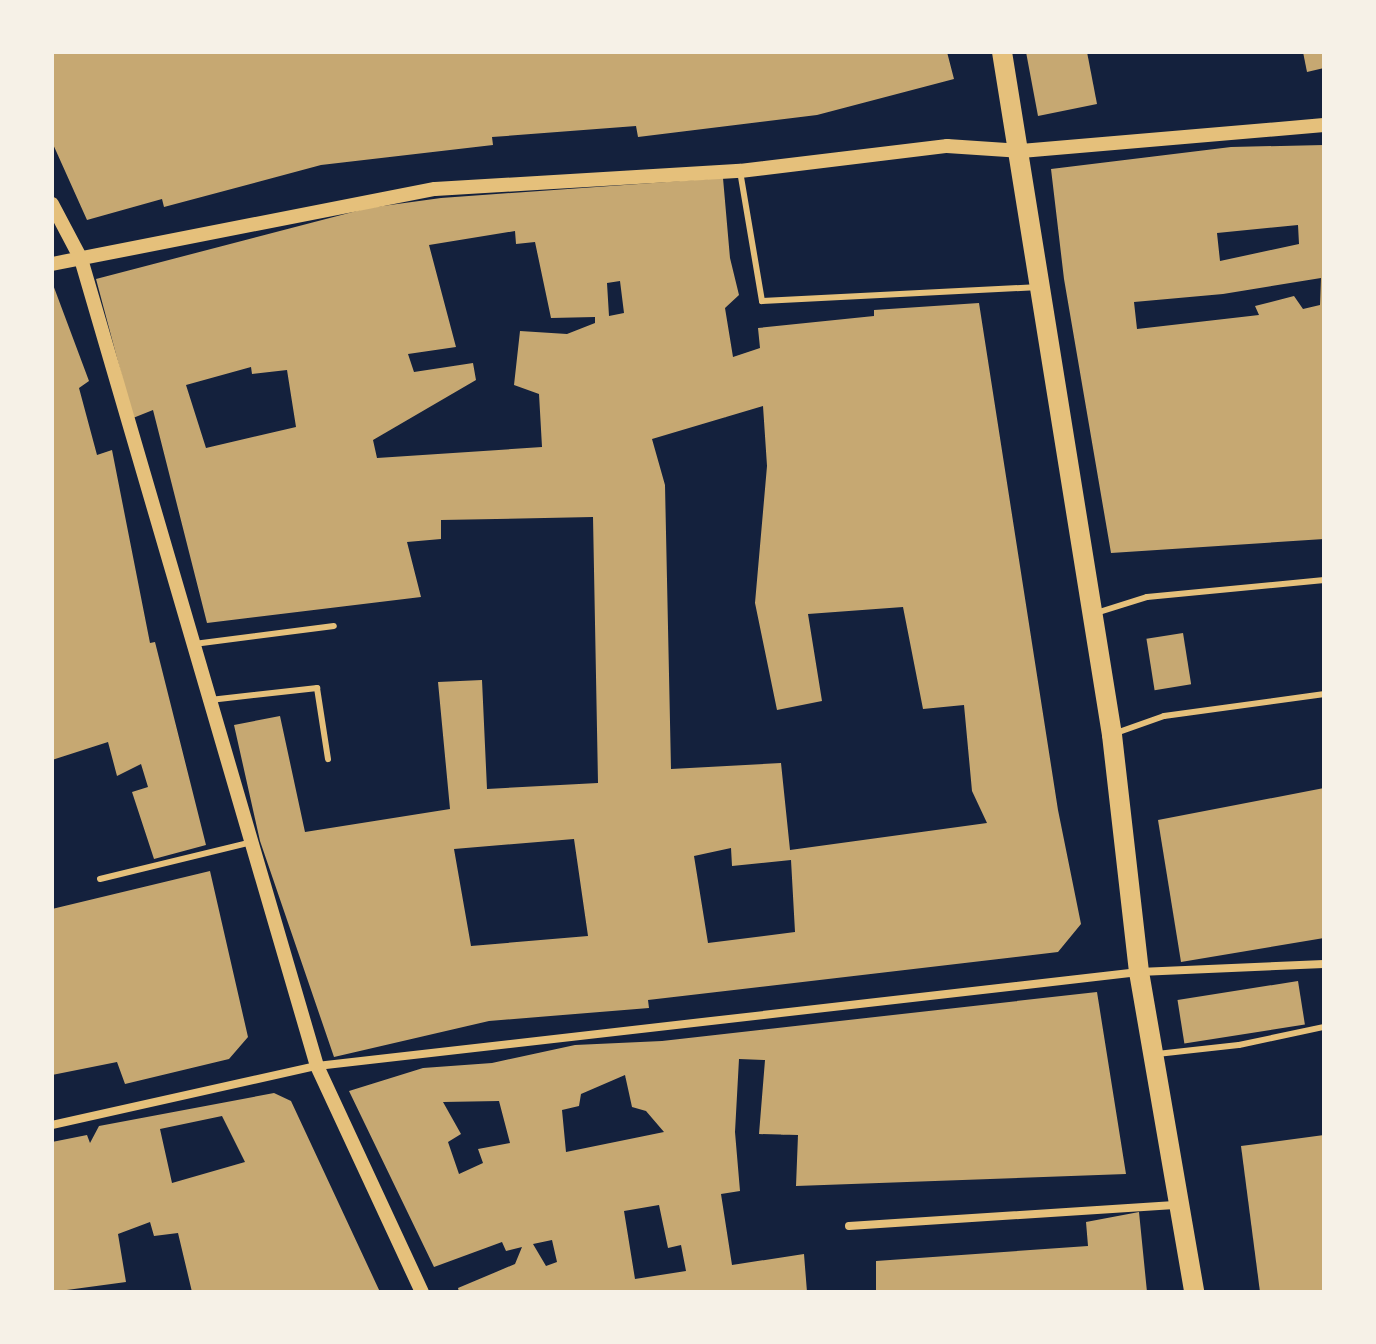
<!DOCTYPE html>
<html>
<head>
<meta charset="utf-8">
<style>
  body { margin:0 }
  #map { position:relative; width:1376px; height:1344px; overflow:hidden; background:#14213d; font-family:"Alegreya Sans",sans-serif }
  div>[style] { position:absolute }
  .building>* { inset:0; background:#c6a872; transform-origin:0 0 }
  .service>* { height:6px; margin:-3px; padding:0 3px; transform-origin:3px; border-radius:3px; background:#e5c07b }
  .minor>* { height:8px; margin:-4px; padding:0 4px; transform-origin:4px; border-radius:4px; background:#e5c07b }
  .tertiary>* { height:14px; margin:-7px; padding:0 7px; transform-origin:7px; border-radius:7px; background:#e5c07b }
  .primary>* { height:20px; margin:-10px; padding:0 10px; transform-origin:10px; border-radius:10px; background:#e5c07b }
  span { translate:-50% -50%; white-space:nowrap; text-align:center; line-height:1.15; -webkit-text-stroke:6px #f6f1e7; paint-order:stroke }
  .frame { position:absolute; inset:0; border:54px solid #f6f1e7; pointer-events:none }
</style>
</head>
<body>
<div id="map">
  <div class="building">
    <div style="clip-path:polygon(52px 52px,947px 52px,954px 79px,817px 115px,638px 137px,636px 126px,492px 137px,493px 145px,321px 165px,164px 207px,162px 199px,87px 220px,52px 142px)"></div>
    <div style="clip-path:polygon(1026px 52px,1087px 52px,1097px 104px,1038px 116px)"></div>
    <div style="clip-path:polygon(1303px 52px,1324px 52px,1324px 68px,1307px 72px)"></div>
    <div style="clip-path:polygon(evenodd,1324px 145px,1324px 539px,1111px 553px,1064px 279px,1051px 169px,1231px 147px,1324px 145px,1298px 225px,1299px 244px,1220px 261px,1217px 233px,1298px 225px,1324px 145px,1321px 278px,1320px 305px,1303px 309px,1294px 296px,1255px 306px,1259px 315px,1137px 329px,1134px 302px,1223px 294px,1321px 278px)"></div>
    <div style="clip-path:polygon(evenodd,723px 178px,730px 258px,739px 295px,725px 308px,733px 357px,760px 348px,758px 328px,874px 316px,874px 310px,979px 303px,1058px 810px,1081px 924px,1058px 952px,648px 1000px,649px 1008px,489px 1021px,334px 1057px,260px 841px,234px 725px,280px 716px,305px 832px,450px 809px,438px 682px,482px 680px,487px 789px,598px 783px,593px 517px,441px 520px,441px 539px,407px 542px,421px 597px,207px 623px,153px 410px,133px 418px,96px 279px,368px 208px,441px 198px,723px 178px,515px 231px,516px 244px,535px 242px,551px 318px,595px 317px,595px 323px,567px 334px,520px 331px,514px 385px,539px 394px,542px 447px,377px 458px,373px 440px,476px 380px,473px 363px,414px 372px,408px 354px,456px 347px,429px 245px,515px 231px,723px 178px,620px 281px,624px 313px,609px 316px,607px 283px,620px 281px,723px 178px,251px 367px,252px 374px,287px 370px,296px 427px,206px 448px,186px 385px,251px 367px,723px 178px,763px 406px,767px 466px,755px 603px,777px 710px,822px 701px,808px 614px,903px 607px,923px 709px,964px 705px,972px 791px,987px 823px,790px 850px,781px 763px,671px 769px,665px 485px,652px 439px,763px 406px,723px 178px,574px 839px,588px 936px,471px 946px,454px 849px,574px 839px,723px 178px,731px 848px,732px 866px,791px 860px,795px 932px,708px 943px,694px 856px,731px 848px)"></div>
    <div style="clip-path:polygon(52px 282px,89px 381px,79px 388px,97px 455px,112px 450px,150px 643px,155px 642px,206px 845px,154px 859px,132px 792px,148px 787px,141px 764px,117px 776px,108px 742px,52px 760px)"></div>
    <div style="left:1183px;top:633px;width:52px;height:37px;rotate:81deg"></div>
    <div style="clip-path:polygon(1324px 788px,1324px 938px,1181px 962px,1158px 820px)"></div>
    <div style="clip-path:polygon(210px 871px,248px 1037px,229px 1059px,125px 1084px,117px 1062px,52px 1075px,52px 909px)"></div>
    <div style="left:1298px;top:981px;width:44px;height:122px;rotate:81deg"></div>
    <div style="clip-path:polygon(evenodd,1097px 992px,1126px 1174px,796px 1186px,798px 1135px,759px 1134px,765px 1060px,739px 1059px,735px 1132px,740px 1191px,721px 1194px,732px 1265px,804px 1254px,807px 1292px,459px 1292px,458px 1288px,515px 1264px,522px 1247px,506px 1251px,502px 1242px,434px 1267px,349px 1091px,423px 1068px,492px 1063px,575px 1045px,662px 1041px,1097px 992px,625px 1075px,632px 1107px,646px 1111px,664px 1132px,566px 1152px,562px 1110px,579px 1106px,581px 1094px,625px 1075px,1097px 992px,499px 1101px,510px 1143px,478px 1149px,483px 1163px,459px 1174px,448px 1142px,461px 1134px,443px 1102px,499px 1101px,1097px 992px,659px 1205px,668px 1248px,681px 1245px,686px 1271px,635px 1279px,624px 1211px,659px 1205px,1097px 992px,552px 1240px,557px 1262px,546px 1266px,533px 1244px,552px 1240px)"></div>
    <div style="clip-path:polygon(evenodd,274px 1093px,291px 1101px,380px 1292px,192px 1292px,178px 1233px,154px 1236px,150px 1222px,118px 1234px,126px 1282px,52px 1292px,52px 1142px,87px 1135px,90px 1143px,99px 1126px,274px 1093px,222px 1116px,245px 1162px,172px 1183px,160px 1129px,222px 1116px)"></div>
    <div style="clip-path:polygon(1324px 1135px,1324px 1292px,1260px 1292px,1241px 1146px)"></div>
    <div style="clip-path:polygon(1139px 1212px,1147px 1292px,876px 1292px,876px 1261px,1088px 1246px,1086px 1222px)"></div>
  </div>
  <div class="service">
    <div style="left:740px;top:171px;width:132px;rotate:80.4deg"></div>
    <div style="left:762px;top:301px;width:273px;rotate:-2.9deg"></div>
    <div style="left:1096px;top:613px;width:53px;rotate:-17.4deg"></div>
    <div style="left:1147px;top:597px;width:178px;rotate:-5.5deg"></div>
    <div style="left:194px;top:644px;width:141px;rotate:-7.3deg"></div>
    <div style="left:210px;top:700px;width:108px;rotate:-6.4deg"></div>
    <div style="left:317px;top:688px;width:72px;rotate:81.2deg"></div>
    <div style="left:1116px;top:733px;width:51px;rotate:-19.5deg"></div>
    <div style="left:1164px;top:716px;width:162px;rotate:-7.8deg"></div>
    <div style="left:100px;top:879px;width:156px;rotate:-13.7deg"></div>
    <div style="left:1157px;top:1054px;width:82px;rotate:-6.3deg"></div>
    <div style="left:1239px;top:1045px;width:87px;rotate:-12deg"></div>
  </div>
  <div class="minor">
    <div style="left:52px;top:1125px;width:271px;rotate:-12.6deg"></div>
    <div style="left:317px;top:1066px;width:827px;rotate:-6.52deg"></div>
    <div style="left:1139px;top:972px;width:185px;rotate:-2.5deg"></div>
    <div style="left:849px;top:1226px;width:330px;rotate:-3.7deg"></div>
  </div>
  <div class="tertiary">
    <div style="left:52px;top:204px;width:62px;rotate:62.2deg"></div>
    <div style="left:81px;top:259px;width:841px;rotate:73.7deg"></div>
    <div style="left:317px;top:1066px;width:249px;rotate:65.1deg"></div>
    <div style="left:52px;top:264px;width:390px;rotate:-11.1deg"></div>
    <div style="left:435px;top:189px;width:306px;rotate:-3.4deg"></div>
    <div style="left:740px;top:171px;width:209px;rotate:-6.9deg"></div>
    <div style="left:947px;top:146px;width:74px;rotate:3.9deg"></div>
    <div style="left:1021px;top:151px;width:304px;rotate:-4.9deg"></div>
  </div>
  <div class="primary">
    <div style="left:1002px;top:52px;width:692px;rotate:80.85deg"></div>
    <div style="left:1112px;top:735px;width:239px;rotate:83.5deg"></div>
    <div style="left:1139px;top:972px;width:325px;rotate:80.2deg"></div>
  </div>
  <div class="frame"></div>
</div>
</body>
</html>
